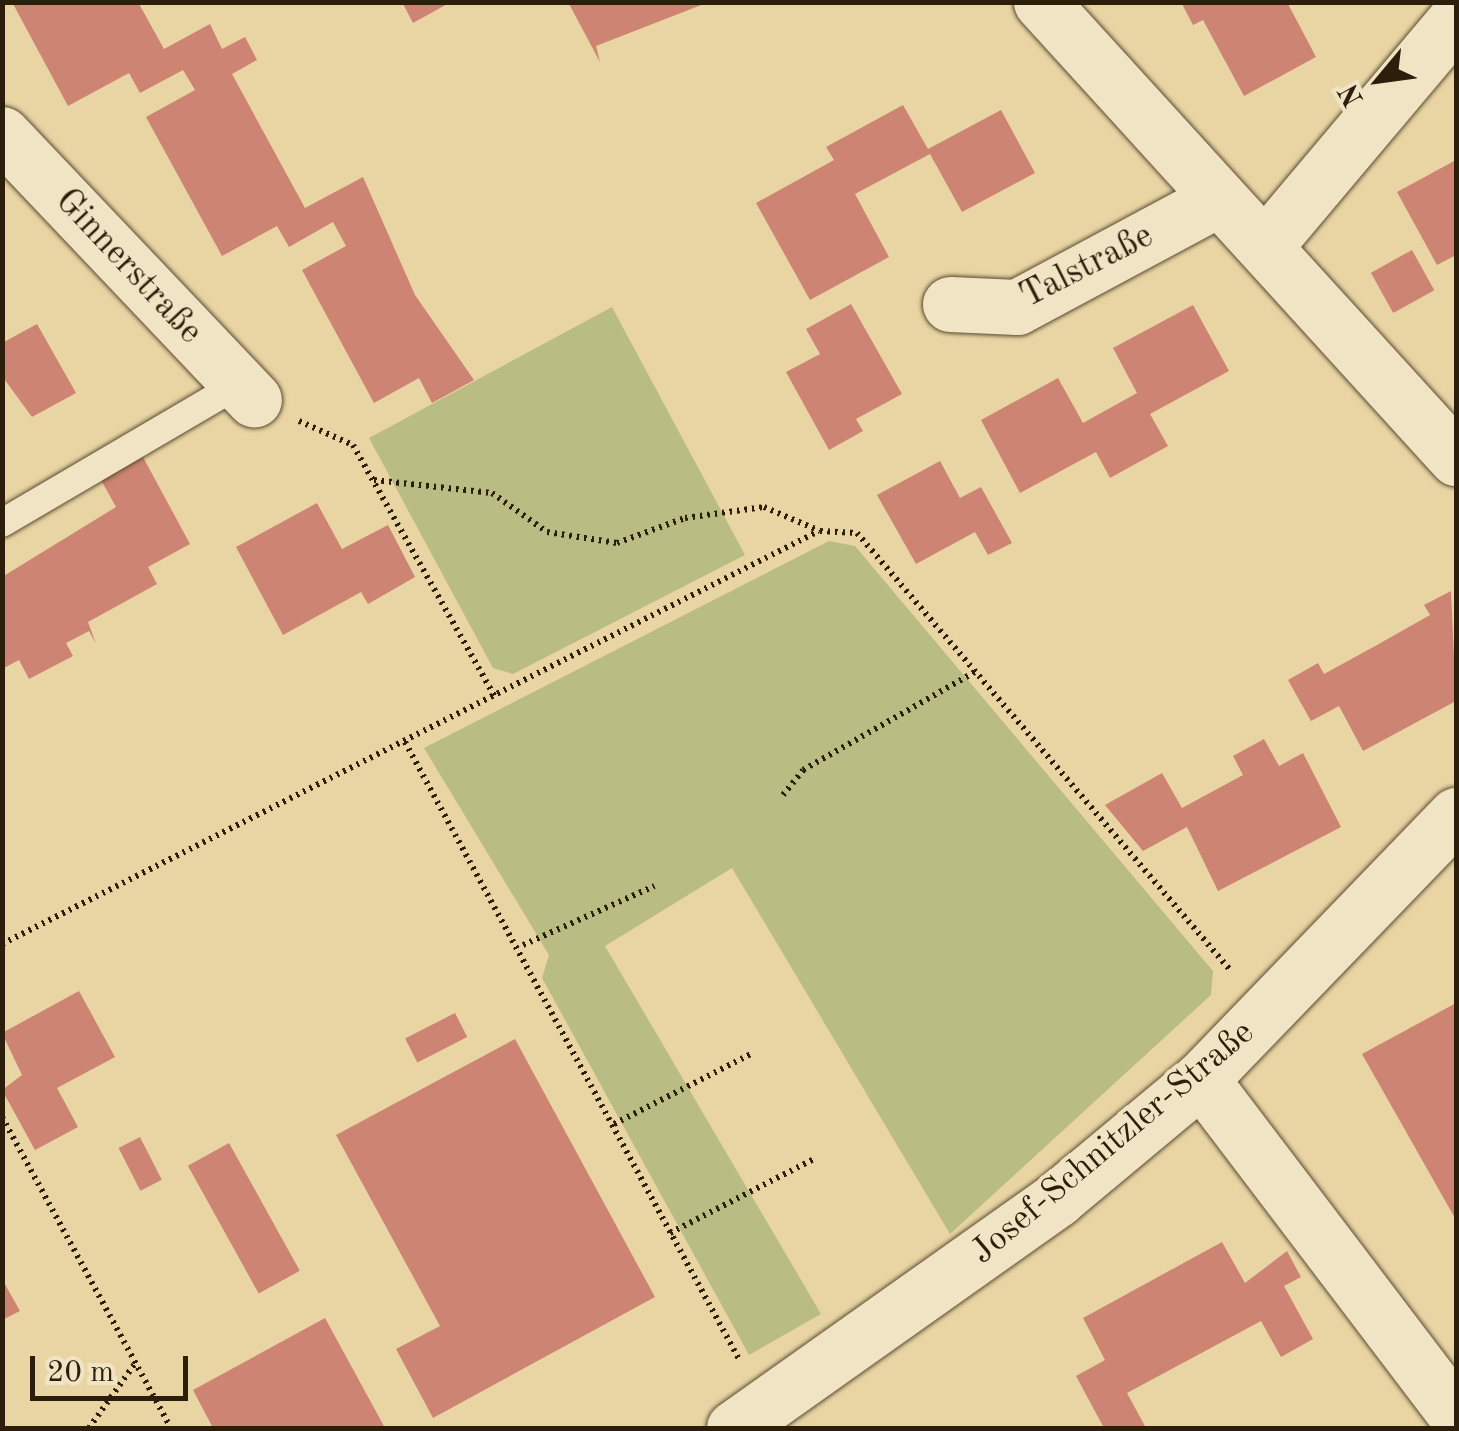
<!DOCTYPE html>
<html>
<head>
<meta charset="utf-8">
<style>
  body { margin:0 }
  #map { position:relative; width:1459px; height:1431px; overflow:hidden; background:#e9d5a4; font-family:"Old Standard TT",serif }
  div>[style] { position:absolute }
  .green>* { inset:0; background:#b9bd84 }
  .building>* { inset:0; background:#cd8472; transform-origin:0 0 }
  .path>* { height:6px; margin-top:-3px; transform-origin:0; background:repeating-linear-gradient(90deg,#2c1e0b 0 2.5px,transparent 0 7.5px) }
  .roads { filter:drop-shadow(0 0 2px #5b4c31) drop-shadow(0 0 2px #5b4c31) }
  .service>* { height:28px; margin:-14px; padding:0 14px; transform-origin:14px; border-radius:14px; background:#f1e4c4 }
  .minor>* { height:55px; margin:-27.5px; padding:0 27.5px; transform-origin:27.5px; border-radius:27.5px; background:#f1e4c4 }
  span { translate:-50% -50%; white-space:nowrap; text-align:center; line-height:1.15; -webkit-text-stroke:8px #f1e4c4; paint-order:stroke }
  .street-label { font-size:35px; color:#2c1e0b }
  .frame { position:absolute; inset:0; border:5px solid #2c1e0b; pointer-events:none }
  .north { position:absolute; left:1329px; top:30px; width:100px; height:100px; -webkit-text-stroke:8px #f1e4c4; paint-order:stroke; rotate:241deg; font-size:28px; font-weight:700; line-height:40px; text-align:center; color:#2c1e0b }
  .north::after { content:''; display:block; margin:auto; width:35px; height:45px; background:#2c1e0b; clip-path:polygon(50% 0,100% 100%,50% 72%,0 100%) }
  .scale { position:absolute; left:30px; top:1356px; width:158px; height:45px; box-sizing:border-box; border:5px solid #2c1e0b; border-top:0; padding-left:12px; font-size:30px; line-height:35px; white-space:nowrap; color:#2c1e0b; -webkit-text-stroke:8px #f1e4c4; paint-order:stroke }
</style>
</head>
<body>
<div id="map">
  <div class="green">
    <div style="clip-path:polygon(612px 307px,745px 555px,513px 674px,493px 668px,369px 438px)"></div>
    <div style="clip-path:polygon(829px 541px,855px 546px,1213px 971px,1211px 995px,950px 1234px,732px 868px,605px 946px,821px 1314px,749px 1355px,542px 978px,549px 955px,424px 748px)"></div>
  </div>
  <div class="building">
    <div style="clip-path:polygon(12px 2px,138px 2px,164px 49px,210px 24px,222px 49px,245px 37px,257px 60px,232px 74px,305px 208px,363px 177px,415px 295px,474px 380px,432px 403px,419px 378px,374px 403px,302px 270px,346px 246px,333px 222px,289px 247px,277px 226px,222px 256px,146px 117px,195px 90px,183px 70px,140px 93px,129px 73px,68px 106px)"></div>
    <div style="clip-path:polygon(402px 2px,451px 2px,413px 23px)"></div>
    <div style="clip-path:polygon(568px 2px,709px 2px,596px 46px,600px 62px)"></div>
    <div style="clip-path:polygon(1181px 2px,1287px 2px,1316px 57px,1244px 96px,1203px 20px,1193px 25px)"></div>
    <div style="clip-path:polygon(903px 105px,928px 149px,1001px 110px,1035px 173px,962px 212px,930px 154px,855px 194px,889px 257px,810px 300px,756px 203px,834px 160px,826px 147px)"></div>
    <div style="clip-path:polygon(1456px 160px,1456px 255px,1437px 265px,1397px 192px)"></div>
    <div style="left:1412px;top:250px;width:46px;height:47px;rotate:61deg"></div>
    <div style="clip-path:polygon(851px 304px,902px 394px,856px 419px,863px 431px,829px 450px,786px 372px,820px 354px,806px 329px)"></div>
    <div style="clip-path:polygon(1193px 305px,1229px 371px,1150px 414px,1168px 446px,1110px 478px,1096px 452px,1020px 493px,981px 420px,1058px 378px,1083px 423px,1137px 393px,1113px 348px)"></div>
    <div style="clip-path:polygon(37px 324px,76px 393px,32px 417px,2px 376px,2px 343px)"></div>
    <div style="clip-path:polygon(143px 457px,190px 544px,148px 567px,157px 584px,88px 622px,96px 644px,89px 631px,66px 643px,73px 656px,29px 679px,19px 660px,2px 669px,2px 577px,116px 507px,101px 480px)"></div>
    <div style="clip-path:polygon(940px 461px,960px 498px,981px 487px,1012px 543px,988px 555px,975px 532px,916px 564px,877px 495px)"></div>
    <div style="clip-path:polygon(317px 503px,342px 549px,388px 525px,415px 577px,368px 604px,361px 592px,283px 635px,236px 547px)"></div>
    <div style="clip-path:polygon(1451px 591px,1456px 701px,1363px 751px,1339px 706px,1311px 721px,1288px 680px,1318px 663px,1324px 674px,1377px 645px,1430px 615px,1424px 605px)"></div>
    <div style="clip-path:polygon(1264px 739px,1279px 766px,1303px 753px,1341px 827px,1218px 891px,1187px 827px,1143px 851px,1105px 805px,1162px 773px,1182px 808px,1243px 775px,1233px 756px)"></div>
    <div style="clip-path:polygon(79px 991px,115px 1057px,57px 1088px,78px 1127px,35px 1150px,2px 1090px,22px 1075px,2px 1033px)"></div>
    <div style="clip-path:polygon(1456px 1003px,1456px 1220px,1362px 1054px)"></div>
    <div style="left:455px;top:1013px;width:27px;height:56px;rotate:63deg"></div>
    <div style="clip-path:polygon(515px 1039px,655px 1297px,433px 1418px,396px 1349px,440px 1326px,336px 1135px)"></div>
    <div style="left:140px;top:1137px;width:48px;height:24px;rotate:63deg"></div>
    <div style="left:229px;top:1143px;width:146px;height:47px;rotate:61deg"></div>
    <div style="clip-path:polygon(1222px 1242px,1245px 1283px,1287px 1251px,1301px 1277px,1284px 1286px,1313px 1339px,1281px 1357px,1261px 1321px,1127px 1393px,1146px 1428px,1104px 1428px,1076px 1376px,1105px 1360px,1083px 1318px)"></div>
    <div style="clip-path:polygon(2px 1279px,20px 1311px,2px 1320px)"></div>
    <div style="clip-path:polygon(325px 1318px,385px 1428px,213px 1428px,193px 1390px)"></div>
  </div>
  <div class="path">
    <div style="left:299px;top:421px;width:59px;rotate:24deg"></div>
    <div style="left:353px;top:445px;width:289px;rotate:60.6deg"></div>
    <div style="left:374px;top:480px;width:119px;rotate:6.3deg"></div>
    <div style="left:492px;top:493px;width:67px;rotate:35.3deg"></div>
    <div style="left:547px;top:532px;width:71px;rotate:8.9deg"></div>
    <div style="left:617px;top:543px;width:72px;rotate:-20.2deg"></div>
    <div style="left:685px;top:518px;width:80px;rotate:-7.9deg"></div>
    <div style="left:764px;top:507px;width:61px;rotate:23.2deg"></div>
    <div style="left:820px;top:531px;width:37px;rotate:3deg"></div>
    <div style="left:857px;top:533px;width:576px;rotate:49.51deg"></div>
    <div style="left:405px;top:742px;width:704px;rotate:61.58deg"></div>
    <div style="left:783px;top:795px;width:32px;rotate:-51deg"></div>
    <div style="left:803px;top:770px;width:198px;rotate:-29.7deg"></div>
    <div style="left:2px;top:944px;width:915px;rotate:-26.82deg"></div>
    <div style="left:523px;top:945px;width:144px;rotate:-24.2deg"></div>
    <div style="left:2px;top:1117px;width:354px;rotate:61.5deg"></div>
    <div style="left:614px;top:1124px;width:154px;rotate:-27.1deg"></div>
    <div style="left:670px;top:1233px;width:162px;rotate:-27.2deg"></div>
    <div style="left:89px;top:1428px;width:81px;rotate:-54.5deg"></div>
  </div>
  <div class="roads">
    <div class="service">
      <div style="left:2px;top:523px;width:275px;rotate:-30.4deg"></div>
    </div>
    <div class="minor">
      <div style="left:1041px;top:2px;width:617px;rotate:47.7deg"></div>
      <div style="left:2px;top:134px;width:366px;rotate:46.5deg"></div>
      <div style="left:1265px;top:246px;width:297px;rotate:-49.9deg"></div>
      <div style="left:950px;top:304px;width:67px;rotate:2.6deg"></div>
      <div style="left:1017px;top:307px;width:228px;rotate:-28.2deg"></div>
      <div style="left:1201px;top:1079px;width:422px;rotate:52.8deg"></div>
      <div style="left:734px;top:1428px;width:396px;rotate:-35.3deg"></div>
      <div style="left:1057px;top:1199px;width:187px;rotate:-39.8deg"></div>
      <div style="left:1201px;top:1079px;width:367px;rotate:-46deg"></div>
    </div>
  </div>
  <div class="street-label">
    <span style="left:128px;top:267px;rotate:47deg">Ginnerstraße</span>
    <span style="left:1087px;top:267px;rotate:-27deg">Talstraße</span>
    <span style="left:1113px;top:1143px;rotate:-40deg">Josef-Schnitzler-Straße</span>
  </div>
  <div class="frame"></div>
  <div class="north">N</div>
  <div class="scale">20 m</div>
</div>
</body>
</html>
